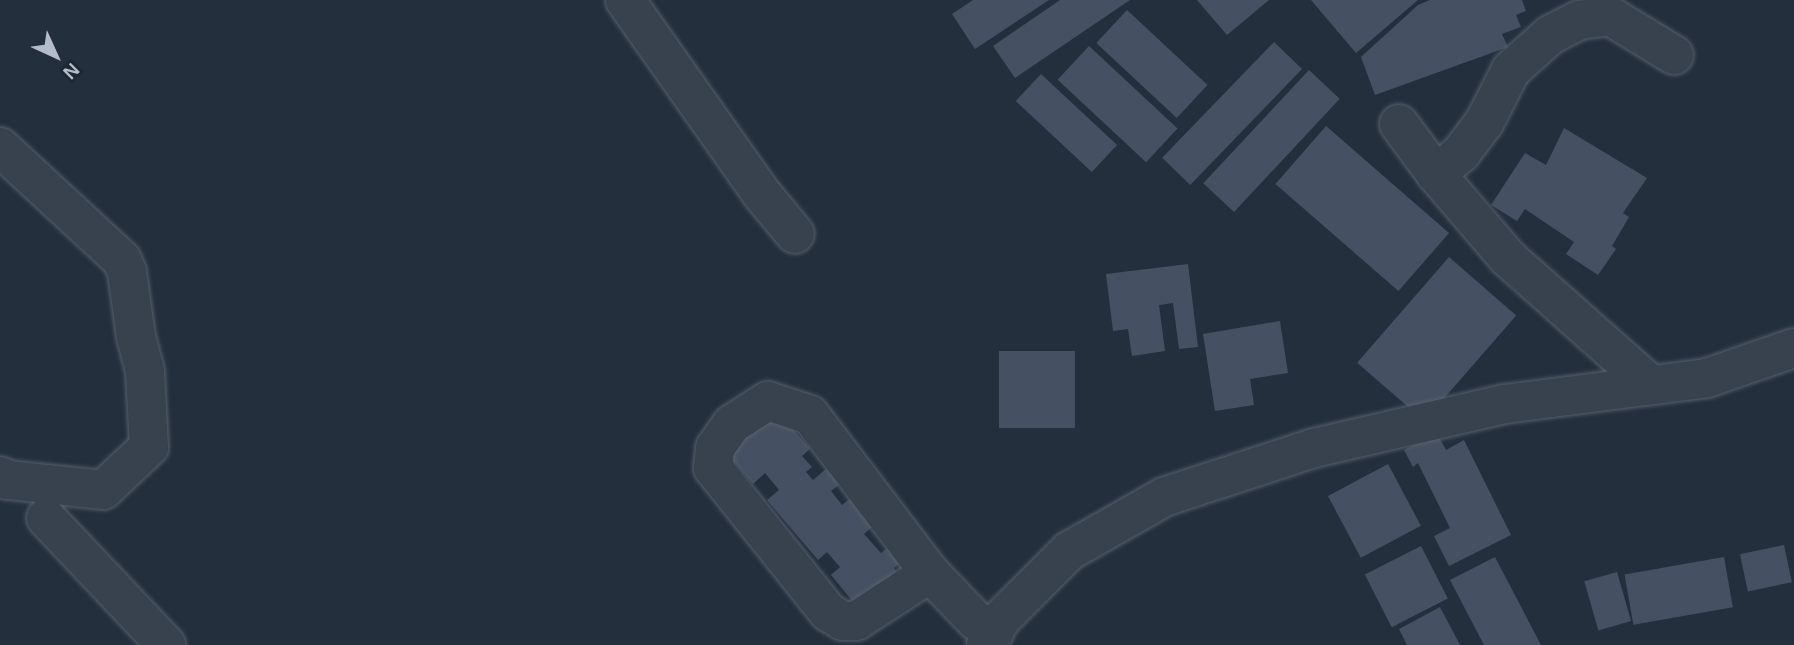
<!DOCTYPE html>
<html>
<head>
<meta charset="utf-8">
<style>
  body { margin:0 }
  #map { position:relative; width:1794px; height:645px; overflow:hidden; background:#242f3e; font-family:Arial,sans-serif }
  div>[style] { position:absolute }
  .building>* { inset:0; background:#455162; transform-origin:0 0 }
  .roads { filter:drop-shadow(0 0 2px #565f6c) drop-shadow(0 0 2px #565f6c) }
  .minor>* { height:38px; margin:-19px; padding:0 19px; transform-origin:19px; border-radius:19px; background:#38414e }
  span { translate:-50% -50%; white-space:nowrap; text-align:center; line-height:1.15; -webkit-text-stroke:5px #1d2633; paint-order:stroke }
  .north { position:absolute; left:21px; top:21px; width:70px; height:70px; -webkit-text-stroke:5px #1d2633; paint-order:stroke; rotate:135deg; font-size:19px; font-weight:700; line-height:28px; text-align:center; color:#b4bcc9 }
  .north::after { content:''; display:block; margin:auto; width:24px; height:32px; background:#b4bcc9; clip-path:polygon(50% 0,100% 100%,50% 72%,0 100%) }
</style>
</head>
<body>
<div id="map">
  <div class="building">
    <div style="clip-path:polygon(973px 0,1049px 0,975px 49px,952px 14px)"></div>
    <div style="clip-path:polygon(1060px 0,1130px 0,1015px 78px,993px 46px)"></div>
    <div style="clip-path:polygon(1197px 0,1269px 0,1227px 35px)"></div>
    <div style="clip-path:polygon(1311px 0,1418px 0,1356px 53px)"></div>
    <div style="clip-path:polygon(1430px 0,1522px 0,1526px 11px,1516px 15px,1521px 27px,1502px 34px,1508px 47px,1375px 95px,1361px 57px,1418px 5px)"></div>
    <div style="left:1127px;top:10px;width:110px;height:45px;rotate:43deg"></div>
    <div style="left:1274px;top:42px;width:39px;height:161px;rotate:44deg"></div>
    <div style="left:1089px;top:46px;width:121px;height:46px;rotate:43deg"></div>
    <div style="left:1309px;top:70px;width:42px;height:155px;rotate:43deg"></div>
    <div style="left:1041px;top:74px;width:104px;height:37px;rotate:43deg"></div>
    <div style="left:1326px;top:126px;width:163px;height:77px;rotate:41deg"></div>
    <div style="clip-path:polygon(1564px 128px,1647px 178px,1623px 213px,1629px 217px,1612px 246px,1616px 249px,1598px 275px,1566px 254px,1574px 242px,1525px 209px,1517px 221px,1491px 205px,1525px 153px,1546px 165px)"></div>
    <div style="left:1449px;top:257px;width:89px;height:140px;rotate:41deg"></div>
    <div style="clip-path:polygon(1188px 264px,1198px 347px,1179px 349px,1173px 303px,1159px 305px,1165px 351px,1132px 356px,1128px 329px,1113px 331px,1106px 274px)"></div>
    <div style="clip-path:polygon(1280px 321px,1288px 373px,1250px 379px,1254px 405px,1215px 411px,1203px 334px)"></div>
    <div style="left:999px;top:351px;width:76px;height:77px"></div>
    <div style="clip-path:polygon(773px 406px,810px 449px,802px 456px,812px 467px,806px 472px,813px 480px,826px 469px,840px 484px,831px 491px,842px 505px,851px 498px,874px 525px,864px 534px,881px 553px,891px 545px,904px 560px,894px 568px,900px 576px,882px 592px,876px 585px,854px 603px,831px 575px,840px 567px,827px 552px,818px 560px,767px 500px,779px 490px,765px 473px,753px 484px,723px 448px)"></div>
    <div style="clip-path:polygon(1437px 433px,1446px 450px,1464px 440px,1511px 535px,1449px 566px,1434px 536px,1450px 528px,1418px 463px,1413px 467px,1404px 450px)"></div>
    <div style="left:1388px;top:464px;width:70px;height:68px;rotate:62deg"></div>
    <div style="left:1784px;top:545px;width:38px;height:45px;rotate:78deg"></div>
    <div style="left:1421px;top:546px;width:59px;height:63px;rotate:63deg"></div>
    <div style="clip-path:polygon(1495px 557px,1541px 645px,1484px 645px,1450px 580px)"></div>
    <div style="left:1724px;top:557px;width:51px;height:101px;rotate:80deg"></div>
    <div style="left:1617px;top:572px;width:51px;height:34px;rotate:74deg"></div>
    <div style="clip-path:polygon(1440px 607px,1460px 645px,1407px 645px,1399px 629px)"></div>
  </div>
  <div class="roads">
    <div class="minor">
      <div style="left:625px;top:0;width:236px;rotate:54.8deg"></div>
      <div style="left:761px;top:193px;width:53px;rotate:50.3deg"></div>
      <div style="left:1399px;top:124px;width:62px;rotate:53.5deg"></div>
      <div style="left:1436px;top:174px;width:111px;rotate:49.4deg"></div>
      <div style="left:1508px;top:258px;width:191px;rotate:41.6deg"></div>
      <div style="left:0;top:147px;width:166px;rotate:42.8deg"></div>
      <div style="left:122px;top:260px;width:13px;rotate:67deg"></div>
      <div style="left:127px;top:272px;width:66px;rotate:82.1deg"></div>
      <div style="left:136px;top:337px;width:35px;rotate:75deg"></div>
      <div style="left:145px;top:371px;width:76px;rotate:87deg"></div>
      <div style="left:149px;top:447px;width:63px;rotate:136.9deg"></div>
      <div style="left:103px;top:490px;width:96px;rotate:-174deg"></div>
      <div style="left:8px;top:480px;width:9px;rotate:-153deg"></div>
      <div style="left:1436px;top:174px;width:33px;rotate:-40deg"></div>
      <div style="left:1461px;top:153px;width:38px;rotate:-53deg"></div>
      <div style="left:1484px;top:123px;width:59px;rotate:-63deg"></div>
      <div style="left:1511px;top:70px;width:52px;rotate:-41.9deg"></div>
      <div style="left:1550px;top:35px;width:33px;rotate:-27deg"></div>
      <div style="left:1579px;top:20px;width:31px;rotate:-7deg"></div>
      <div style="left:1610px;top:16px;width:75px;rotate:31.4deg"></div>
      <div style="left:46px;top:518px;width:175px;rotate:46.6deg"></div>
      <div style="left:930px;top:573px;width:88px;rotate:147deg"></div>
      <div style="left:856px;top:621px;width:13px;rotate:180deg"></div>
      <div style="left:843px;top:621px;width:17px;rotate:-149deg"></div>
      <div style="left:828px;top:612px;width:184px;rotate:-128.6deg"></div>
      <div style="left:713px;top:468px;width:20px;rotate:-84deg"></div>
      <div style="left:715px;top:448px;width:29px;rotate:-55deg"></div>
      <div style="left:732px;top:424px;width:43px;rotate:-32.6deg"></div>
      <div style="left:768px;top:401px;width:44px;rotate:18.4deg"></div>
      <div style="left:810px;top:415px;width:198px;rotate:52.8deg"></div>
      <div style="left:930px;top:573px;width:65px;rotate:46.2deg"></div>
      <div style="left:975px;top:620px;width:23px;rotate:34deg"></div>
      <div style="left:986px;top:645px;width:30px;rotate:-60deg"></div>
      <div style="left:1001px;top:619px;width:96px;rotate:-45deg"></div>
      <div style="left:1069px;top:551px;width:109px;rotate:-29.6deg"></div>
      <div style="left:1164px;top:497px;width:158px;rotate:-18.1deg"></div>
      <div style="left:1314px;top:448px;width:196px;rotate:-13deg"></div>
      <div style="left:1505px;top:404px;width:204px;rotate:-7.3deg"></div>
      <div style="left:1707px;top:378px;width:92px;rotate:-19deg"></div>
    </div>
  </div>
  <div class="north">N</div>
</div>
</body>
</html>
